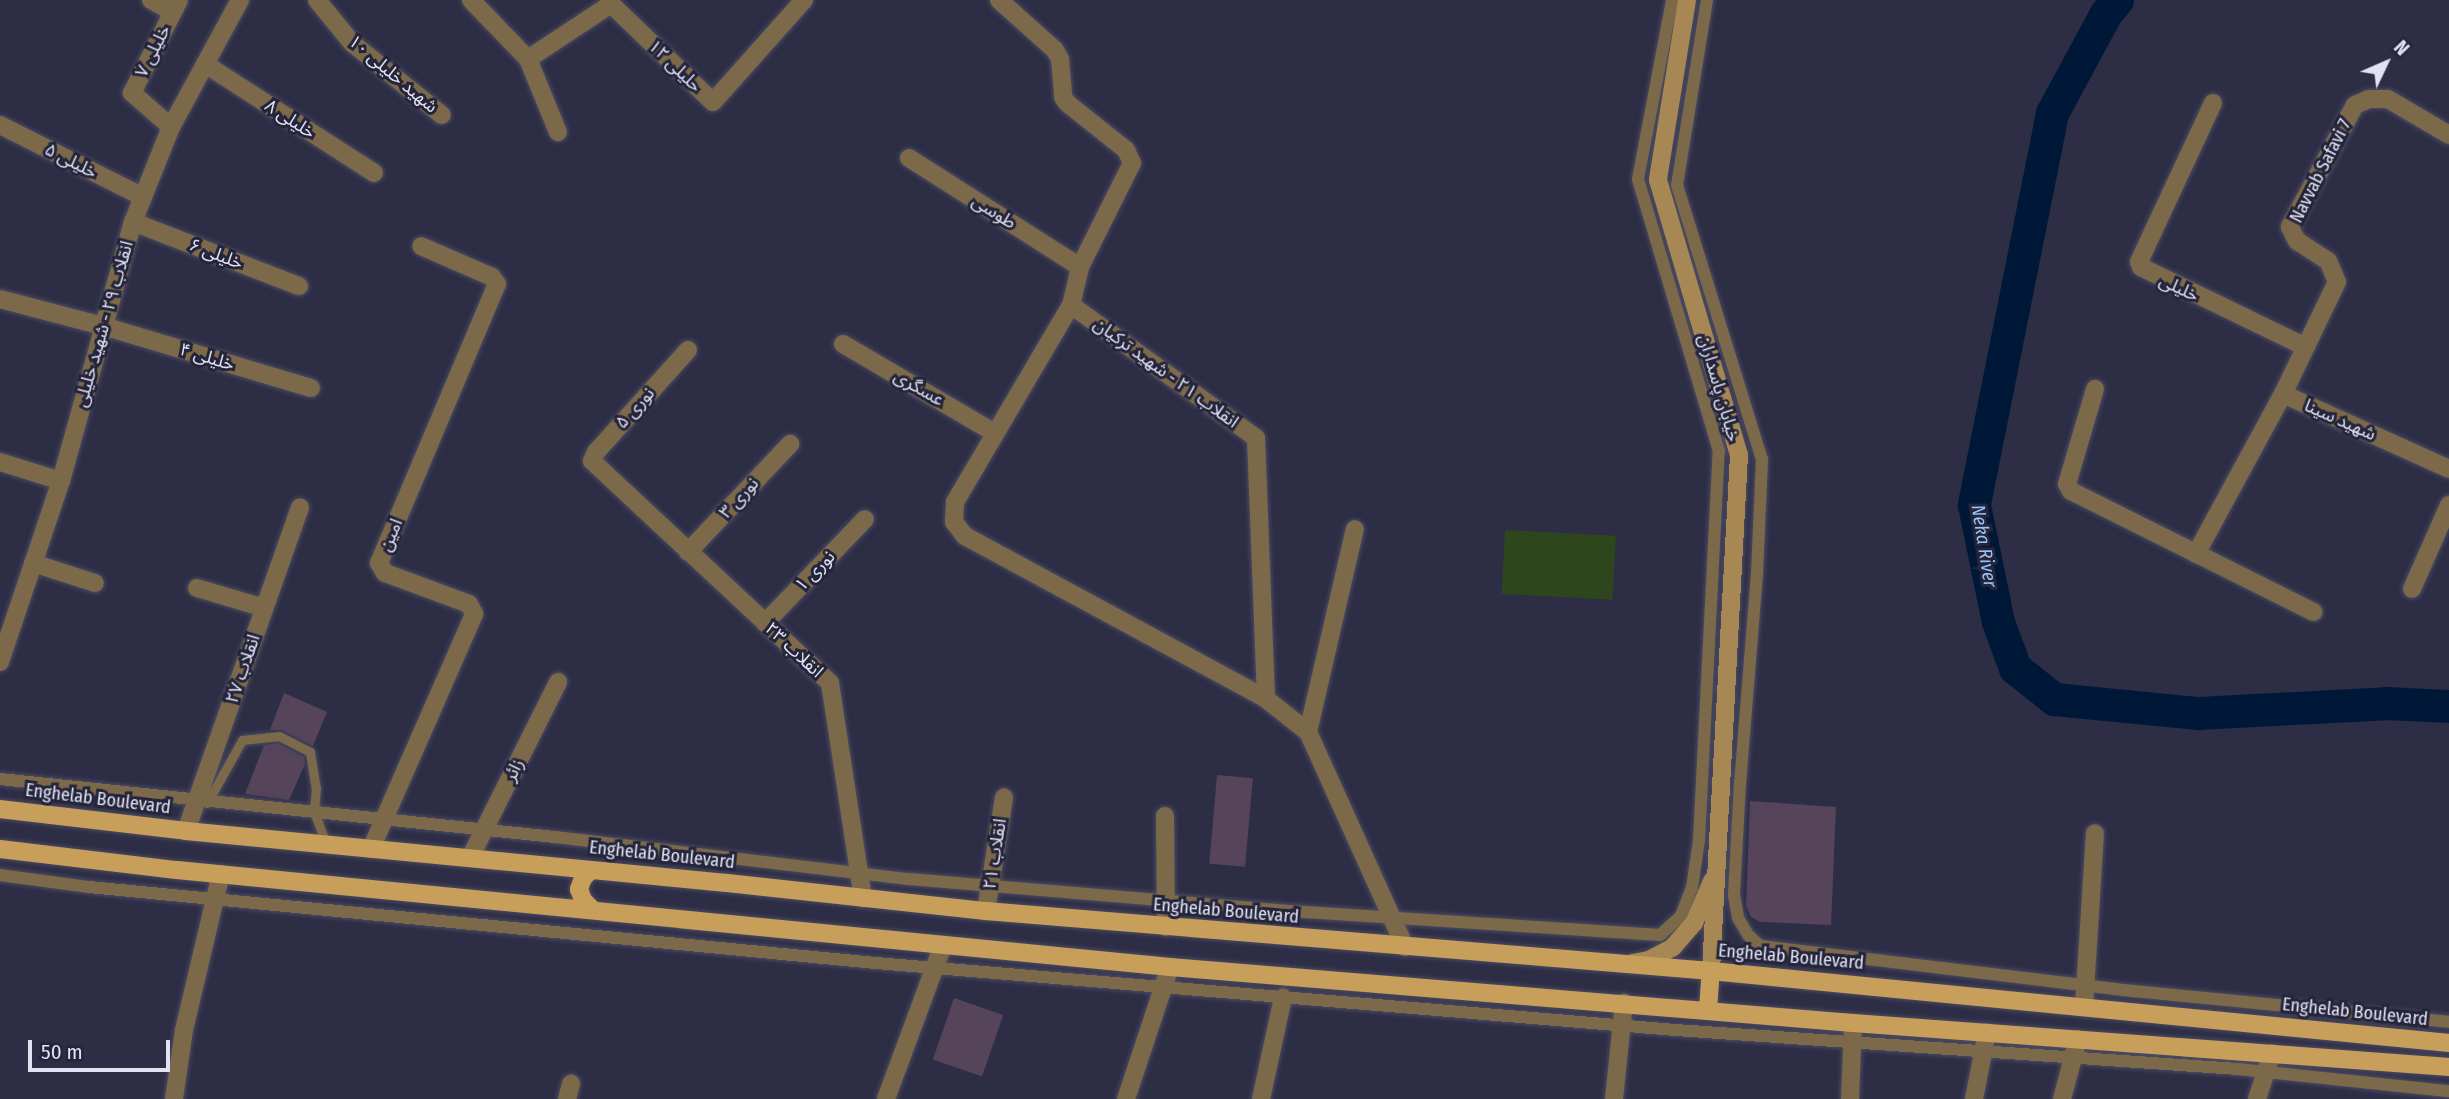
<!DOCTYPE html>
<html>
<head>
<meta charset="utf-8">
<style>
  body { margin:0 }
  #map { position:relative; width:2449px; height:1099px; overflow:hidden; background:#2d2e46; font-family:"Fira Sans Condensed","Noto Sans Arabic",sans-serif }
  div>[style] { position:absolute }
  .green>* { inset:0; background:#2d461c; transform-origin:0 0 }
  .river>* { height:33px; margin:-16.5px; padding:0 16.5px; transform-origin:16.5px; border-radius:16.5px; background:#001838 }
  .building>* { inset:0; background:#55445a; transform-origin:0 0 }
  .roads { filter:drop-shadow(0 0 2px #4a4b62) drop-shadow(0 0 2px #4a4b62) }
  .service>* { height:9px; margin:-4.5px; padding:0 4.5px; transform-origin:4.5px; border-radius:4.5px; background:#7c6949 }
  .pedestrian>* { height:12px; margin:-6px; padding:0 6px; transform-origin:6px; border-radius:6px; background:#7c6949 }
  .minor>* { height:18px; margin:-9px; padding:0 9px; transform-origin:9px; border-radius:9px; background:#7c6949 }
  .secondary>* { height:18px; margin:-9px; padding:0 9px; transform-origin:9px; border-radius:9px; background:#a78754 }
  .primary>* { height:18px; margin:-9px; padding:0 9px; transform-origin:9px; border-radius:9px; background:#c79f5b }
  span { translate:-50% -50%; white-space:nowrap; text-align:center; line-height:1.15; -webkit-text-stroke:6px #24243b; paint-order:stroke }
  .street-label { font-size:18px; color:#e1e2f2 }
  .water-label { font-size:19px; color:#99c2f7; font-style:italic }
  .north { position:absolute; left:2351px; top:28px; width:70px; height:70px; -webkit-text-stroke:5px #24243b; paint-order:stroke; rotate:46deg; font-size:19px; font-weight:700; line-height:28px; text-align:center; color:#e1e2f2 }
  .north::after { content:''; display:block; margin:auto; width:24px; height:32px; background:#e1e2f2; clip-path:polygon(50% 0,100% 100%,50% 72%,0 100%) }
  .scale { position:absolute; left:28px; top:1040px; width:142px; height:32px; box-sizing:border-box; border:4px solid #e1e2f2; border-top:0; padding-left:9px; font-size:21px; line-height:24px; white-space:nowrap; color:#e1e2f2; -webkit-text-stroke:5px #24243b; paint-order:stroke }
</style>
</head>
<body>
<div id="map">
  <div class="green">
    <div style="left:1505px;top:530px;width:111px;height:64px;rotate:3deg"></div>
  </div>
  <div class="river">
    <div style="left:2117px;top:0;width:17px;rotate:130deg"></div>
    <div style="left:2106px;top:13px;width:114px;rotate:118.4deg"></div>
    <div style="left:2052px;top:113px;width:400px;rotate:101.3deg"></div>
    <div style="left:1974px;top:505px;width:119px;rotate:78.4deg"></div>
    <div style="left:1998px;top:622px;width:49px;rotate:69.7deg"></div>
    <div style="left:2015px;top:668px;width:50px;rotate:38.5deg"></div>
    <div style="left:2054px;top:699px;width:145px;rotate:5.6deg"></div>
    <div style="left:2198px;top:713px;width:188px;rotate:-3deg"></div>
    <div style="left:2386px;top:703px;width:63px;rotate:2.7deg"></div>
  </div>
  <div class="building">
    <div style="clip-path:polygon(284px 693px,327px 712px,313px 746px,282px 730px,270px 730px)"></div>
    <div style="clip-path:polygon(278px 743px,304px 757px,305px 764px,289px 800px,245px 794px,264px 745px)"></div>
    <div style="left:1217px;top:775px;width:36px;height:89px;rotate:5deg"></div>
    <div style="clip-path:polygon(1750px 801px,1836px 807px,1831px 925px,1760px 922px,1751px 917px,1746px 906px)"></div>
    <div style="left:954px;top:998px;width:52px;height:65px;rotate:19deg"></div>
  </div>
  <div class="roads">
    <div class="service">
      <div style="left:207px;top:803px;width:72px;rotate:-60.9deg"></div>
      <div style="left:242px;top:740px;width:37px;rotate:-6deg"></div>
      <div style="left:279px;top:736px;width:35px;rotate:27deg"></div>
      <div style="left:310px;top:752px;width:36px;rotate:81deg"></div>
      <div style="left:316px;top:788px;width:24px;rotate:95deg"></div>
      <div style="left:314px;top:812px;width:34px;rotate:69deg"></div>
    </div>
    <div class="pedestrian">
      <div style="left:1707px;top:0;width:187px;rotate:99.2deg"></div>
      <div style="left:1677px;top:185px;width:287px;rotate:72.8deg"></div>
      <div style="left:1762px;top:459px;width:114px;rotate:92.5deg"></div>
      <div style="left:1757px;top:573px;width:211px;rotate:94.6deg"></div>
      <div style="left:1740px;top:783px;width:112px;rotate:93.1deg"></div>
      <div style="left:1734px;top:895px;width:23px;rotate:80deg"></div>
      <div style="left:1738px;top:918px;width:21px;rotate:59deg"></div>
      <div style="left:1749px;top:936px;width:15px;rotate:42deg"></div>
      <div style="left:1760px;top:946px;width:377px;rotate:6.9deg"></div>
      <div style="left:2134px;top:991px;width:317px;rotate:5.6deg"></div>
      <div style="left:0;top:779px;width:558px;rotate:5.97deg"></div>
      <div style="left:555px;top:837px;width:356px;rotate:6.8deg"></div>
      <div style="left:909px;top:879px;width:381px;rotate:4.8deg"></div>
      <div style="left:1289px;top:911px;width:372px;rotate:3.7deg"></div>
      <div style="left:1660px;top:935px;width:28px;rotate:-42deg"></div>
      <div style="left:1681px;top:916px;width:30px;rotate:-69deg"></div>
      <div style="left:1692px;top:888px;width:49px;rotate:-81.7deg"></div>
      <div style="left:1699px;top:840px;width:390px;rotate:-87.1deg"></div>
      <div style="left:1719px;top:451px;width:284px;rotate:-106.6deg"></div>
      <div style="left:1638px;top:179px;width:182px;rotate:-79.2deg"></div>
      <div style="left:0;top:875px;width:90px;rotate:7.7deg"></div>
      <div style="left:89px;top:887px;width:791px;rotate:5.52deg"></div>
      <div style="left:876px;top:963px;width:803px;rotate:4.79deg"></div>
      <div style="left:1676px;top:1030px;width:563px;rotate:3.97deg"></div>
      <div style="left:2238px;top:1069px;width:212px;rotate:6deg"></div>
    </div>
    <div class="minor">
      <div style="left:151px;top:0;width:25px;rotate:29deg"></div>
      <div style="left:317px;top:0;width:55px;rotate:50.9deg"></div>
      <div style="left:352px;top:43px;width:115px;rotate:38.7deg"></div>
      <div style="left:471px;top:0;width:82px;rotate:46deg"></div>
      <div style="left:528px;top:59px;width:79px;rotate:67.7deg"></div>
      <div style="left:999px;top:0;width:75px;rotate:41.8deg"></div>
      <div style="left:1055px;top:50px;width:10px;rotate:61deg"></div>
      <div style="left:1060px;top:59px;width:38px;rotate:85deg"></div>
      <div style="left:1063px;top:97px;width:7px;rotate:56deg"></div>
      <div style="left:1067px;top:103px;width:75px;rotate:38.5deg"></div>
      <div style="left:1126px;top:150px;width:14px;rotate:65deg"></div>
      <div style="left:1132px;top:163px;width:116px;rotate:116.6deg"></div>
      <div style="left:1080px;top:267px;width:39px;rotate:103deg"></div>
      <div style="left:1071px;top:305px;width:228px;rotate:35.7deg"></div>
      <div style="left:1256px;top:438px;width:261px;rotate:87.8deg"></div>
      <div style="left:1266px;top:699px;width:53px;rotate:38.2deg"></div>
      <div style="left:1308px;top:732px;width:236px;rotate:65.7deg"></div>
      <div style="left:528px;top:59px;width:100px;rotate:-33.5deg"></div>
      <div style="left:611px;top:4px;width:141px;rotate:43.9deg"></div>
      <div style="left:713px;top:102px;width:137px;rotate:-48.3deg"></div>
      <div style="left:205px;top:64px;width:201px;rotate:32.8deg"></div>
      <div style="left:2213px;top:103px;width:175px;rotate:115deg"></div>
      <div style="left:2139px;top:262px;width:5px;rotate:68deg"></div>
      <div style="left:2141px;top:267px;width:183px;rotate:25.9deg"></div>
      <div style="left:0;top:125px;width:160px;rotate:26.7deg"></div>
      <div style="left:171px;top:127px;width:52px;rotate:-138.9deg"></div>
      <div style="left:132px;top:93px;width:104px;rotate:-63.2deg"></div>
      <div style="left:909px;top:158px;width:203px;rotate:32.5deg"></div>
      <div style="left:133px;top:222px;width:178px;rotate:21.1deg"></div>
      <div style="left:0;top:299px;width:106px;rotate:14.7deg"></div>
      <div style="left:103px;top:326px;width:217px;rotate:16.6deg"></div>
      <div style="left:1071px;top:305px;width:229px;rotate:120.5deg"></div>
      <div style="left:955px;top:502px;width:20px;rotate:93deg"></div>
      <div style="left:954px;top:522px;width:18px;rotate:52deg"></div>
      <div style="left:965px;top:536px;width:342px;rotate:28.4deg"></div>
      <div style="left:843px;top:344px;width:176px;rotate:30.4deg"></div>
      <div style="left:688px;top:350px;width:137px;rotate:132deg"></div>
      <div style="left:596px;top:452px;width:10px;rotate:114deg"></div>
      <div style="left:592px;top:461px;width:325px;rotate:43deg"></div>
      <div style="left:830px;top:683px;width:218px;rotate:81.3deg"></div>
      <div style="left:2095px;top:389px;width:99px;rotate:106.4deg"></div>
      <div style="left:2067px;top:484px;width:8px;rotate:60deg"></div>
      <div style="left:2071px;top:491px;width:271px;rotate:26.5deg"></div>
      <div style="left:2283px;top:394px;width:182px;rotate:24.3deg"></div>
      <div style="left:0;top:462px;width:64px;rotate:17.3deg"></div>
      <div style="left:688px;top:552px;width:149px;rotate:-46.6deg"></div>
      <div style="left:2196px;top:554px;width:182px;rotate:-61.5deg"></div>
      <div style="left:2283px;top:394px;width:124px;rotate:-64.3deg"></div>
      <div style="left:2337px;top:282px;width:23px;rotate:-113deg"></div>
      <div style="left:2328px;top:261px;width:37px;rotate:-147deg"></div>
      <div style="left:2297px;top:241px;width:16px;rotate:-117deg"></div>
      <div style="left:2290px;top:227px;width:138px;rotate:-62deg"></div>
      <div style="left:2355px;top:105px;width:15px;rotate:-23deg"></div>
      <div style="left:2369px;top:99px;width:19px"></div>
      <div style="left:2388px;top:99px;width:71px;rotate:30.5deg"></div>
      <div style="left:33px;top:563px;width:65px;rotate:17.9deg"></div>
      <div style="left:197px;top:588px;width:70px;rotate:16.6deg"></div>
      <div style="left:2412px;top:589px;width:92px;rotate:-66.2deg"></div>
      <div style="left:765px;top:623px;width:144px;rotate:-46.1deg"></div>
      <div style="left:0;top:662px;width:191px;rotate:-71.4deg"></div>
      <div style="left:61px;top:481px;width:269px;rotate:-74.5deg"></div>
      <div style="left:133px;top:222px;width:102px;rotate:-68.2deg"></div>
      <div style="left:171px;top:127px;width:145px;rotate:-61.5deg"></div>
      <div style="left:1308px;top:732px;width:208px;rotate:-77deg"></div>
      <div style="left:1165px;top:816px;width:111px;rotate:89.5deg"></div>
      <div style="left:186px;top:831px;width:343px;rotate:-70.6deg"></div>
      <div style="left:371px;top:849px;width:257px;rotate:-66.3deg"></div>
      <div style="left:474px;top:614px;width:11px;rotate:-117deg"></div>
      <div style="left:469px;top:604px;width:90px;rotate:-159.7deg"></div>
      <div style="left:385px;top:573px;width:12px;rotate:-121deg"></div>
      <div style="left:379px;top:563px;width:303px;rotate:-67.1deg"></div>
      <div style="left:497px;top:284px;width:9px;rotate:-126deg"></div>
      <div style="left:492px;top:277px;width:77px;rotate:-156.4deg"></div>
      <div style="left:470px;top:858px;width:197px;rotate:-63.4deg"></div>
      <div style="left:986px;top:911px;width:115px;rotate:-81deg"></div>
      <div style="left:2084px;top:1007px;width:174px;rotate:-86.4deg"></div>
      <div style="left:174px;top:1099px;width:70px;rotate:-81.8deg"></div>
      <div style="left:184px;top:1030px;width:160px;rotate:-76.7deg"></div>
      <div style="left:567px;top:1099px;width:16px;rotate:-75deg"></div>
      <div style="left:886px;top:1099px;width:164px;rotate:-69.7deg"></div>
      <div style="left:1126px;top:1099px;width:139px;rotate:-71.6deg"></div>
      <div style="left:1261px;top:1099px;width:104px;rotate:-77.8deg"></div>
      <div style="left:1614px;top:1099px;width:97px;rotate:-84.1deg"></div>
      <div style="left:1850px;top:1099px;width:76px;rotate:-87.7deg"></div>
      <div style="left:1974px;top:1099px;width:68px;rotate:-79deg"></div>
      <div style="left:2062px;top:1099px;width:62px;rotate:-75.1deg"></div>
      <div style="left:2257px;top:1099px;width:48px;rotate:-71.9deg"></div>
    </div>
    <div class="secondary">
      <div style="left:1687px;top:0;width:182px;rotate:99.2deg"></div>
      <div style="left:1658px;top:180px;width:287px;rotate:73.6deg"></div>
      <div style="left:1739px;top:455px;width:517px;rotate:93.11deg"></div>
      <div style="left:1632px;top:963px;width:17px;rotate:-10deg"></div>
      <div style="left:1649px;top:960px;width:27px;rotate:-28deg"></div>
      <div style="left:1673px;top:947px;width:32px;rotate:-49deg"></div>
      <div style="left:1694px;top:923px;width:46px;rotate:-66.8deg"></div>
    </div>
    <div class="primary">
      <div style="left:0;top:809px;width:187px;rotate:6.7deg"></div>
      <div style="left:186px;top:831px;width:543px;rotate:5.49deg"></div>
      <div style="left:727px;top:883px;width:261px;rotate:6.2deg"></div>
      <div style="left:986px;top:911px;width:727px;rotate:4.73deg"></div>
      <div style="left:1711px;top:971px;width:742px;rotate:5.57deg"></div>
      <div style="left:0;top:849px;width:178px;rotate:6.8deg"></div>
      <div style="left:177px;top:870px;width:998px;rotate:5.58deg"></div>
      <div style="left:1170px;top:967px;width:685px;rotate:4.69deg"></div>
      <div style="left:1853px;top:1023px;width:598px;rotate:4.22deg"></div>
      <div style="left:591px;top:870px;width:11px;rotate:135deg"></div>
      <div style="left:583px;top:878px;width:12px;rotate:110deg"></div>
      <div style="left:579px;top:889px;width:12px;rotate:70deg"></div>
      <div style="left:583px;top:900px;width:11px;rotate:45deg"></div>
      <div style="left:1708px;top:1010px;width:39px;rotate:-86deg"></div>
    </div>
  </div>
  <div class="street-label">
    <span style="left:153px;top:51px;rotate:-63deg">خلیلی ۷</span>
    <span style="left:675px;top:66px;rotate:44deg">حلیلی ۱۲</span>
    <span style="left:393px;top:74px;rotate:40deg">شهید خلیلی ۱۰</span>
    <span style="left:290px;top:119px;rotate:33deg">خلیلی ۸</span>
    <span style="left:71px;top:161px;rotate:27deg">خلیلی ۵</span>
    <span style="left:2321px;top:171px;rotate:-63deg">Navvab Safavi 7</span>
    <span style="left:994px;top:212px;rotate:32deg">طوسی</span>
    <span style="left:216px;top:254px;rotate:21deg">خلیلی ۶</span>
    <span style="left:2179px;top:288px;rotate:25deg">خلیلی</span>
    <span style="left:104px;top:324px;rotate:-74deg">انقلاب ۲۹ - شهید خلیلی</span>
    <span style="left:207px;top:357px;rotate:17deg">خلیلی ۴</span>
    <span style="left:1166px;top:373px;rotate:36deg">انقلاب ۲۱ - شهید ترکیان</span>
    <span style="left:919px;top:388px;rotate:30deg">عسگری</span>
    <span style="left:1719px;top:388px;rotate:74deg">خیابان پاسداران</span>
    <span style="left:635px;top:408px;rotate:-48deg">نوری ۵</span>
    <span style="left:2340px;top:420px;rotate:24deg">شهید سینا</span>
    <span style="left:739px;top:498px;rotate:-47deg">نوری ۳</span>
    <span style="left:391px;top:535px;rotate:-67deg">امین</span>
    <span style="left:815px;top:571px;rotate:-46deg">نوری ۱</span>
    <span style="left:794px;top:650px;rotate:43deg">انقلاب ۲۳</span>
    <span style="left:243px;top:669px;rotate:-71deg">انقلاب ۲۷</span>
    <span style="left:514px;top:770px;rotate:-63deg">زائر</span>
    <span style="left:98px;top:799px;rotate:7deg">Enghelab Boulevard</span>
    <span style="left:995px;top:854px;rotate:-81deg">انقلاب ۲۱</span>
    <span style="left:662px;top:855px;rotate:6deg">Enghelab Boulevard</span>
    <span style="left:1226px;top:911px;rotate:5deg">Enghelab Boulevard</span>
    <span style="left:1791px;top:957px;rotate:5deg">Enghelab Boulevard</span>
    <span style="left:2355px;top:1012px;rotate:6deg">Enghelab Boulevard</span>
  </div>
  <div class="water-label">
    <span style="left:1984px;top:546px;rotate:81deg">Neka River</span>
  </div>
  <div class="north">N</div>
  <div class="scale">50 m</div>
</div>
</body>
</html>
